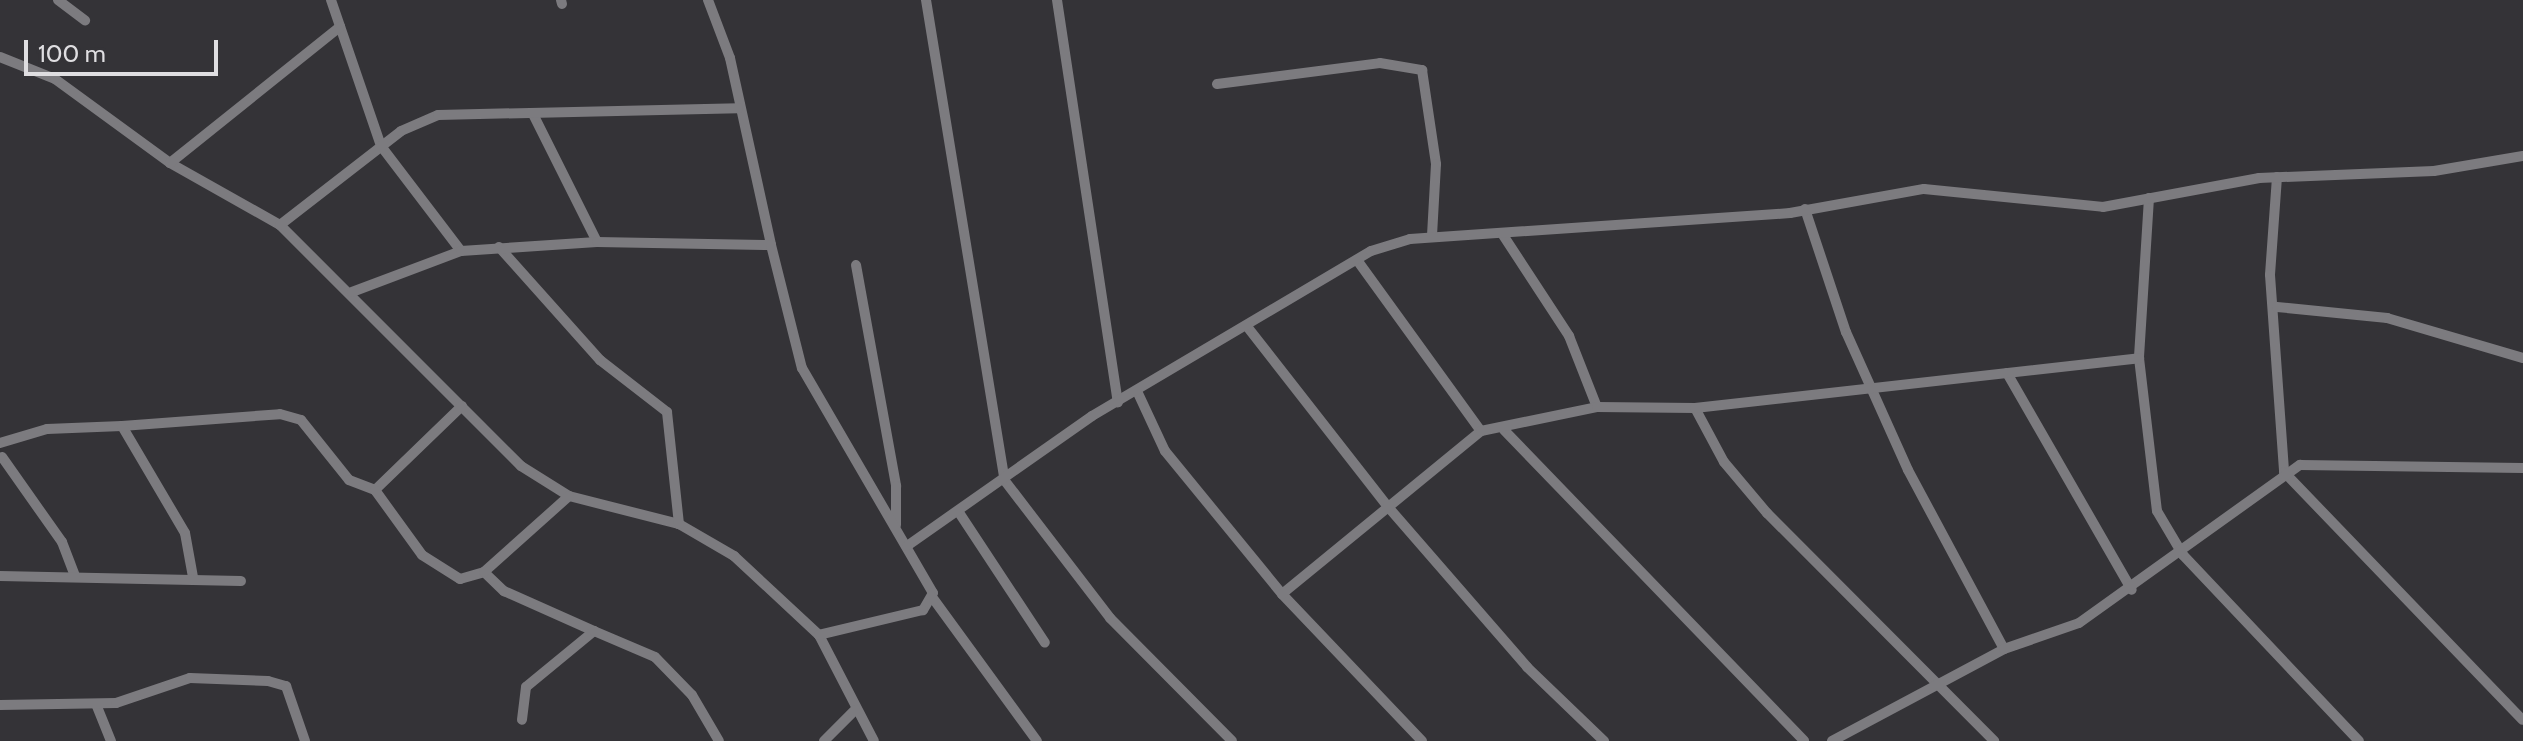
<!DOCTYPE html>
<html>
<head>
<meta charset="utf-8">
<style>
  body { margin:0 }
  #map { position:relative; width:2523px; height:741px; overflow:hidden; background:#343337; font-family:Cabin,sans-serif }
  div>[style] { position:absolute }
  .minor>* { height:10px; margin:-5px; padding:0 5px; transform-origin:5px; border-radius:5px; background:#7c7b7f }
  span { translate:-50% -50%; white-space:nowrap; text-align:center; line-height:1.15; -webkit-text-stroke:6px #343337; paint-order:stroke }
  .scale { position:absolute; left:24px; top:40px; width:194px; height:36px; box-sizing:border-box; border:4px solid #dfdee1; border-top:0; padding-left:10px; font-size:24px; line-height:28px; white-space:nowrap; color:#dfdee1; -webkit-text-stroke:6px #343337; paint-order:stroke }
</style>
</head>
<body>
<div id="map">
  <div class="minor">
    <div style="left:58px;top:0;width:34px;rotate:37deg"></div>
    <div style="left:331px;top:0;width:154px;rotate:71.1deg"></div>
    <div style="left:381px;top:146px;width:132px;rotate:52.7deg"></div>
    <div style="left:561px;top:0;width:4px;rotate:76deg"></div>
    <div style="left:708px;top:0;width:62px;rotate:69.2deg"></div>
    <div style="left:730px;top:58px;width:191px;rotate:77.6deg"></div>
    <div style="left:926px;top:0;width:487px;rotate:80.7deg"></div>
    <div style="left:1005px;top:481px;width:173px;rotate:52.5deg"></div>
    <div style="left:1110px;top:618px;width:173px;rotate:45.2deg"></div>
    <div style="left:1057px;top:0;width:407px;rotate:81.4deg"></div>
    <div style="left:0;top:57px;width:59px;rotate:21.8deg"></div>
    <div style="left:55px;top:79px;width:142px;rotate:36.1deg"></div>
    <div style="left:170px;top:163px;width:126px;rotate:29.4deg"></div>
    <div style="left:280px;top:225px;width:341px;rotate:45deg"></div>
    <div style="left:521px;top:466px;width:57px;rotate:32deg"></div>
    <div style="left:569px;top:496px;width:114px;rotate:14.3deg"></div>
    <div style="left:679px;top:524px;width:64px;rotate:30.2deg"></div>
    <div style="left:734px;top:556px;width:116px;rotate:42.9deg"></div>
    <div style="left:819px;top:635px;width:119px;rotate:62.6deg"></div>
    <div style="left:1217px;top:84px;width:164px;rotate:-7.3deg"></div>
    <div style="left:1380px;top:63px;width:43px;rotate:9.5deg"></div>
    <div style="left:1422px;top:70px;width:95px;rotate:81.5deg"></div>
    <div style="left:1436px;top:164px;width:71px;rotate:93.2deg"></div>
    <div style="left:533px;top:114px;width:143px;rotate:63.4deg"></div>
    <div style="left:170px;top:163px;width:218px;rotate:-38.7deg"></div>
    <div style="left:2277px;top:177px;width:98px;rotate:94.1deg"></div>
    <div style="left:2270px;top:275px;width:197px;rotate:85.9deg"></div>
    <div style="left:2284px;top:472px;width:344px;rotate:46.1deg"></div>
    <div style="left:2149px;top:198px;width:160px;rotate:93.6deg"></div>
    <div style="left:2139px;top:358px;width:154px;rotate:83.3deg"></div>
    <div style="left:2157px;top:511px;width:51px;rotate:59.4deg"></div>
    <div style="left:2183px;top:555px;width:256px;rotate:46.6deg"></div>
    <div style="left:1805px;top:209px;width:130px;rotate:71.6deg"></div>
    <div style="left:1846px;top:332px;width:151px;rotate:65.8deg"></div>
    <div style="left:1908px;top:470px;width:203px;rotate:61.8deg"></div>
    <div style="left:280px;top:225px;width:153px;rotate:-37.8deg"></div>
    <div style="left:401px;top:131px;width:40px;rotate:-23.4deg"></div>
    <div style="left:438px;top:115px;width:300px;rotate:-1.3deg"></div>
    <div style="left:1503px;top:235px;width:121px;rotate:56.8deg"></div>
    <div style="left:1569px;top:336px;width:76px;rotate:68.5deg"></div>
    <div style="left:499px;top:247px;width:152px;rotate:48.2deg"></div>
    <div style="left:600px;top:360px;width:85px;rotate:37.8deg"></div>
    <div style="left:667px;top:412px;width:113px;rotate:83.9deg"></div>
    <div style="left:1357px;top:260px;width:211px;rotate:54.1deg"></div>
    <div style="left:856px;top:265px;width:225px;rotate:79.7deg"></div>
    <div style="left:896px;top:486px;width:39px;rotate:90deg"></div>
    <div style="left:352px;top:292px;width:116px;rotate:-20.6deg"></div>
    <div style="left:461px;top:251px;width:136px;rotate:-3.8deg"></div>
    <div style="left:597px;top:242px;width:174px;rotate:1deg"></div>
    <div style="left:771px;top:245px;width:127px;rotate:75.9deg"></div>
    <div style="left:802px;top:368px;width:260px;rotate:59.8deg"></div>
    <div style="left:933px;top:593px;width:20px;rotate:120deg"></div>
    <div style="left:923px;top:610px;width:107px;rotate:166.5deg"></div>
    <div style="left:2277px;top:307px;width:111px;rotate:5.7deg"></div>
    <div style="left:2387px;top:318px;width:142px;rotate:16.4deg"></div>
    <div style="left:1249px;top:329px;width:227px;rotate:52deg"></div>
    <div style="left:1389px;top:508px;width:211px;rotate:49deg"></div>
    <div style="left:1527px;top:667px;width:107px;rotate:43.9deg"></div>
    <div style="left:2007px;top:373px;width:250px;rotate:60.1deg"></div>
    <div style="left:1137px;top:391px;width:66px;rotate:65deg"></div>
    <div style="left:1165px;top:451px;width:185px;rotate:50.7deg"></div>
    <div style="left:1282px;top:594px;width:203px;rotate:46.4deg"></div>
    <div style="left:1695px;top:408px;width:61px;rotate:61.8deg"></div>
    <div style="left:1724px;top:462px;width:67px;rotate:49.9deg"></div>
    <div style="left:1767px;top:513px;width:322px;rotate:45.1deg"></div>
    <div style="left:122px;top:426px;width:158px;rotate:-4.3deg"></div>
    <div style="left:280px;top:414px;width:22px;rotate:16deg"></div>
    <div style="left:301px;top:420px;width:77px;rotate:51.3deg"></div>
    <div style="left:349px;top:480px;width:28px;rotate:21deg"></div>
    <div style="left:375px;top:490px;width:121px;rotate:-44deg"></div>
    <div style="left:1504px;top:430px;width:432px;rotate:46deg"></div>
    <div style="left:0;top:443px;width:49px;rotate:-16.6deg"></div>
    <div style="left:47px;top:429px;width:75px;rotate:-2.3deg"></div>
    <div style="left:122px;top:426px;width:124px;rotate:59.5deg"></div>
    <div style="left:185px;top:533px;width:45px;rotate:79.7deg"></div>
    <div style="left:2px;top:457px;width:104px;rotate:54.8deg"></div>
    <div style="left:62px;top:542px;width:36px;rotate:69deg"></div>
    <div style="left:375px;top:490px;width:80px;rotate:54.1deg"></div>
    <div style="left:422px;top:555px;width:45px;rotate:32.3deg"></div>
    <div style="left:460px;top:579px;width:25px;rotate:-16deg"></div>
    <div style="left:484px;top:572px;width:28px;rotate:44deg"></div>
    <div style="left:504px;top:591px;width:98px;rotate:24deg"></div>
    <div style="left:594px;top:631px;width:88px;rotate:140.5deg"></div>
    <div style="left:526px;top:687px;width:33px;rotate:97deg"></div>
    <div style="left:960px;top:514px;width:154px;rotate:56.6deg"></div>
    <div style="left:907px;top:546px;width:226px;rotate:-35.1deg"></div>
    <div style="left:1092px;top:416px;width:324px;rotate:-30.6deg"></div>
    <div style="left:1371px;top:251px;width:41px;rotate:-17.1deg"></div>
    <div style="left:1410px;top:239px;width:381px;rotate:-3.9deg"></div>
    <div style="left:1790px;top:213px;width:136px;rotate:-10.2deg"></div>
    <div style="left:1924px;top:189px;width:180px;rotate:5.7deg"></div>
    <div style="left:2103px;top:207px;width:159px;rotate:-10.5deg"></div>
    <div style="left:2259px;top:178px;width:175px;rotate:-2.3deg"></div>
    <div style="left:2434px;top:171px;width:90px;rotate:-9.6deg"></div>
    <div style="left:484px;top:572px;width:114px;rotate:-41.8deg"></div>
    <div style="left:0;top:576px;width:241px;rotate:1.2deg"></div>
    <div style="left:1282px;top:594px;width:257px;rotate:-39.3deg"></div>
    <div style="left:1481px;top:431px;width:118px;rotate:-11.7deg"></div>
    <div style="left:1597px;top:407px;width:98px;rotate:0.6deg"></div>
    <div style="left:1695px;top:408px;width:447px;rotate:-6.4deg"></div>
    <div style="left:932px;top:597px;width:178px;rotate:53.9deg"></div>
    <div style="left:594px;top:631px;width:66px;rotate:23.1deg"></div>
    <div style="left:655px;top:657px;width:53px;rotate:45.8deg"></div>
    <div style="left:692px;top:695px;width:53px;rotate:59.6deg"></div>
    <div style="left:96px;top:704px;width:40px;rotate:68deg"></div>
    <div style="left:0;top:705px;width:116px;rotate:-1deg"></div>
    <div style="left:116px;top:703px;width:78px;rotate:-18.7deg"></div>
    <div style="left:190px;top:678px;width:78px;rotate:2.2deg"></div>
    <div style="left:268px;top:681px;width:19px;rotate:16deg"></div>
    <div style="left:286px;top:686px;width:58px;rotate:70.9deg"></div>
    <div style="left:824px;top:741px;width:44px;rotate:-45deg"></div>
    <div style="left:1832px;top:741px;width:195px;rotate:-28.1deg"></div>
    <div style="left:2004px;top:649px;width:79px;rotate:-19.1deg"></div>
    <div style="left:2079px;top:623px;width:272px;rotate:-35.6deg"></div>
    <div style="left:2300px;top:465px;width:223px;rotate:0.8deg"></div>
  </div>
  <div class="scale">100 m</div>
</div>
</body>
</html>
